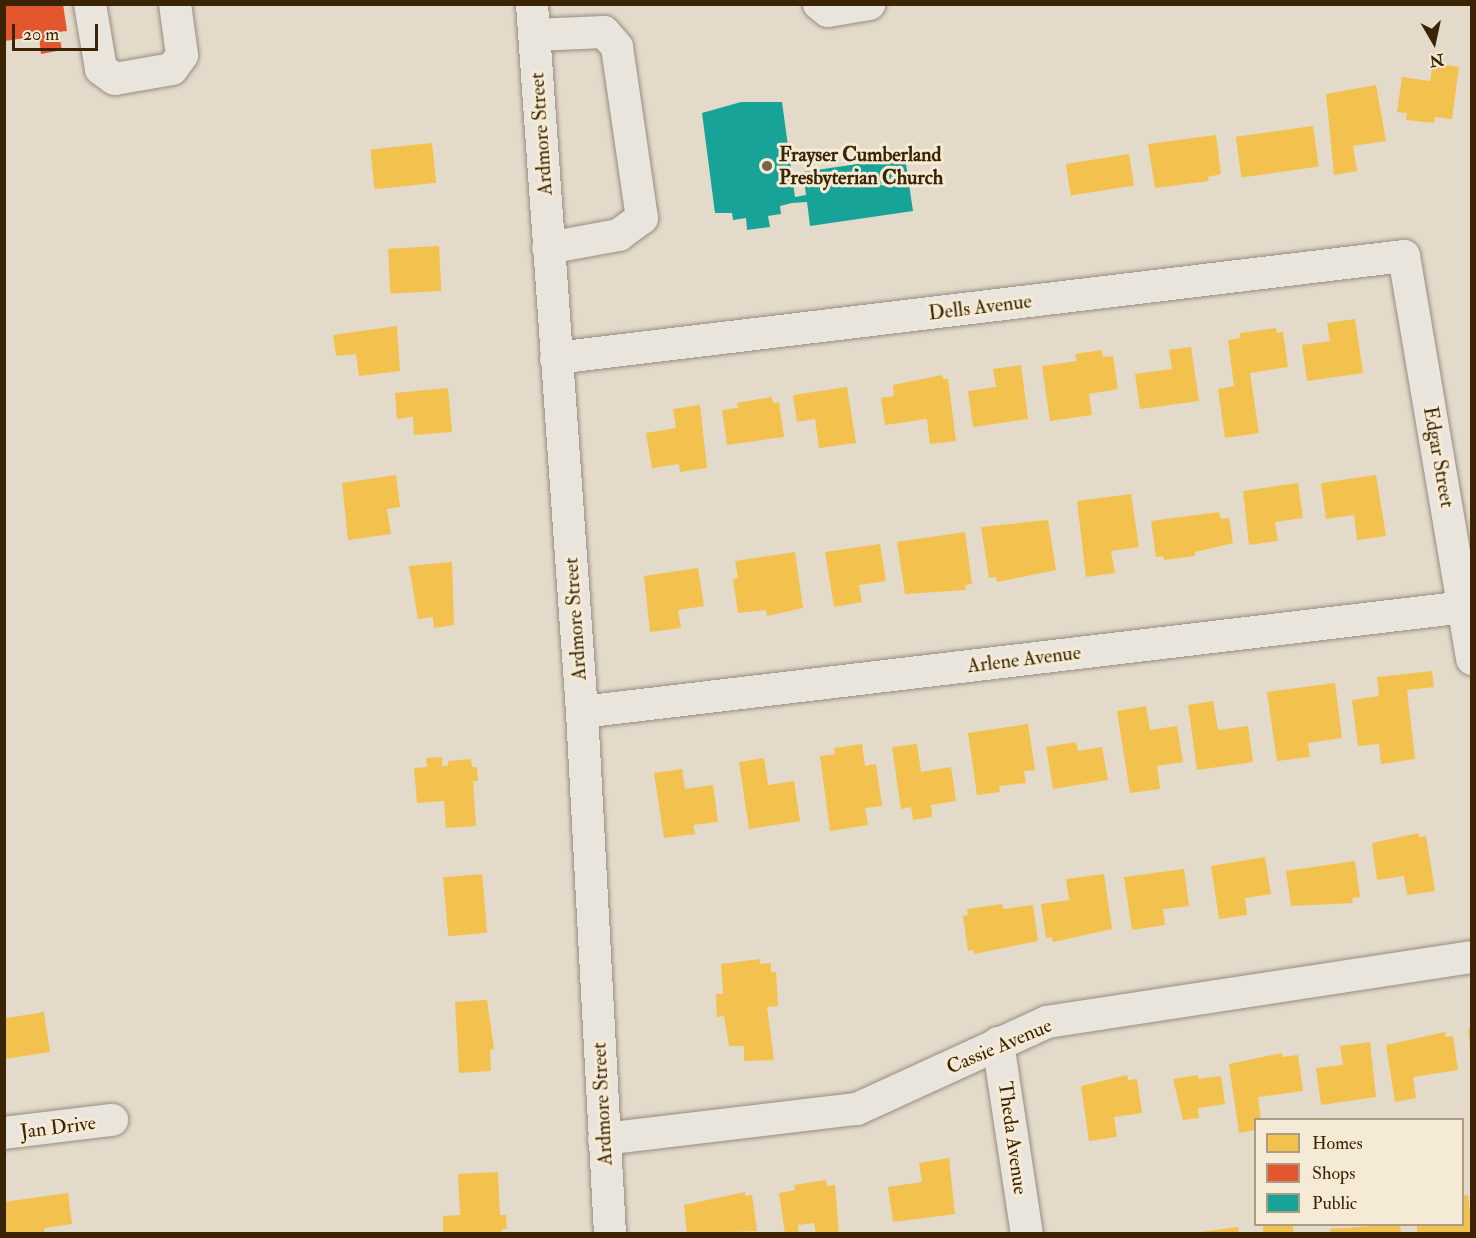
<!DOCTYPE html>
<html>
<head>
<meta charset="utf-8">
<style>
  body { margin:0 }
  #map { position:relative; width:1476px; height:1238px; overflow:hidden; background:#e4daca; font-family:"IM FELL Double Pica",serif }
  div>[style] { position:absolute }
  .homes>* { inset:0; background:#f2c14e; transform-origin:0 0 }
  .shops>* { inset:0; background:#e4572e }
  .public>* { inset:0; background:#17a398 }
  .roads { filter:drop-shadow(0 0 2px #968d80) drop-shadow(0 0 2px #968d80) }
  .minor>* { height:32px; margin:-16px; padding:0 16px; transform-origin:16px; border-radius:16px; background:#eae5dc }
  .dots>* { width:16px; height:16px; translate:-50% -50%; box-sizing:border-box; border:3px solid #f5ead5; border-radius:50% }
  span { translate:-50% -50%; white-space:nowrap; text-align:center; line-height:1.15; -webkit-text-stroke:6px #f5ead5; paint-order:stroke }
  .street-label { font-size:20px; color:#3a2403 }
  .poi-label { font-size:20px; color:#3a2403; font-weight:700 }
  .left { translate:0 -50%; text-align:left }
  .frame { position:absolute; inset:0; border:6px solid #3a2403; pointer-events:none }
  .legend { position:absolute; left:1254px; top:1118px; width:210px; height:108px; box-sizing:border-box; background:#f5ead5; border:2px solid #aa9b81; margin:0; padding:8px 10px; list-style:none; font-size:18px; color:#3a2403 }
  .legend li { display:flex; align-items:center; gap:12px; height:30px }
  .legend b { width:30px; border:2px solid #aa9b81 }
  .north { position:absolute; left:1404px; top:12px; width:60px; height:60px; -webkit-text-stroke:4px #f5ead5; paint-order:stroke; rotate:171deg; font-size:16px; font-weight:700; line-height:24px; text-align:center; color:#3a2403 }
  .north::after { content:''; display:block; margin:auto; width:21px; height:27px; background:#3a2403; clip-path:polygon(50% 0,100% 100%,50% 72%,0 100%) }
  .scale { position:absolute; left:12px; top:24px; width:86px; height:27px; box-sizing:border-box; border:3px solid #3a2403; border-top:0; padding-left:8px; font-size:18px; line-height:21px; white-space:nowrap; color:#3a2403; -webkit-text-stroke:4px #f5ead5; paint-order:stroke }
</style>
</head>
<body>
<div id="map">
  <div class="homes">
    <div style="clip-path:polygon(1433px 63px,1459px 67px,1452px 119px,1435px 117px,1434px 123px,1406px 120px,1407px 113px,1397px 112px,1402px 77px,1430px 81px)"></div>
    <div style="clip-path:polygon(1376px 85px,1386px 141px,1353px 146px,1357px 171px,1334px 175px,1326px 94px)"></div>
    <div style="left:1313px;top:126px;width:41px;height:78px;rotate:82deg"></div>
    <div style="clip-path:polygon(1216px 135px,1221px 174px,1208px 177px,1209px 181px,1155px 188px,1148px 144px)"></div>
    <div style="left:432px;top:143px;width:40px;height:62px;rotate:84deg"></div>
    <div style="left:1129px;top:154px;width:32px;height:64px;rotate:81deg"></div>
    <div style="left:439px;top:246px;width:45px;height:51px;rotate:87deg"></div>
    <div style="clip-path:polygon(1355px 319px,1363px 373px,1307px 381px,1302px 345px,1330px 341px,1327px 323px)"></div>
    <div style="clip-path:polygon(397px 326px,400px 371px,359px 376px,356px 354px,336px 356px,333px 335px)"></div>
    <div style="clip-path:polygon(1276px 328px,1277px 333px,1283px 332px,1288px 367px,1250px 373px,1259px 433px,1225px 438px,1218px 389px,1234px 386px,1228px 340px,1240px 338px,1240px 333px)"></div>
    <div style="clip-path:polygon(1191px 347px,1199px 401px,1140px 409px,1135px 374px,1172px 369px,1169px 350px)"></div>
    <div style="clip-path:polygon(1102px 350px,1103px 357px,1113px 356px,1118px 389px,1089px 394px,1092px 415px,1050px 421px,1042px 366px,1077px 361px,1075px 354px)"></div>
    <div style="clip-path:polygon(1021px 365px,1028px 419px,973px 427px,968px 391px,996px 387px,993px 369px)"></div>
    <div style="clip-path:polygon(942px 375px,943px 379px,948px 379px,956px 441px,930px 444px,927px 419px,885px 425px,881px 398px,894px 396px,893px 385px)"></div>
    <div style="clip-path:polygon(847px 387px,856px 443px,819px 448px,815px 419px,797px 422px,793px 395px)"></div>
    <div style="clip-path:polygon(448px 388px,452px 432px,414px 435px,413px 417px,397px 419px,395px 393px)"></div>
    <div style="clip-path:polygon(772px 397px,773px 403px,779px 402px,784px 437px,727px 445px,722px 410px,738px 408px,737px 403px)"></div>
    <div style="clip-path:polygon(700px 405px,707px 468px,680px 472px,679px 464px,652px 468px,646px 433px,676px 428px,673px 409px)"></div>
    <div style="clip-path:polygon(396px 475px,400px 507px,387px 509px,391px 534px,348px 540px,342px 483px)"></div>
    <div style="clip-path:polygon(1376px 475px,1386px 536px,1357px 540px,1354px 515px,1326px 519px,1321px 483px)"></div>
    <div style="clip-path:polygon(1298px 483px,1303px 518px,1275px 522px,1278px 541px,1249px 545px,1243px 491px)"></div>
    <div style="clip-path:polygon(1131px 494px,1139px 547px,1111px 551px,1115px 573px,1086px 577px,1077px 501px)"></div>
    <div style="clip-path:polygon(1219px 512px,1221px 519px,1229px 518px,1233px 543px,1195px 552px,1195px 556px,1164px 560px,1163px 556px,1156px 557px,1151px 521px)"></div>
    <div style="clip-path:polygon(1048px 520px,1056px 570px,997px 582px,996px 577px,989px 578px,981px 527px)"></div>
    <div style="clip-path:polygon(965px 532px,972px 584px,965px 585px,966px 590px,905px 594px,897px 542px)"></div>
    <div style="clip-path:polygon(880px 544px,886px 581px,859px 585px,862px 602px,834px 607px,825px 552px)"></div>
    <div style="clip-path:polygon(795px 552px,803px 608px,767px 616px,766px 610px,738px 613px,733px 579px,738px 578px,735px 561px)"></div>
    <div style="clip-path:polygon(452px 562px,454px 625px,434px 628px,433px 617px,418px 619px,409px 566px)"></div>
    <div style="clip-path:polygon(698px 568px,704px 606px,678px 610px,681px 628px,650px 632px,644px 576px)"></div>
    <div style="clip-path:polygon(1432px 671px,1434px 687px,1407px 690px,1415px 759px,1381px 764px,1379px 744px,1358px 746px,1352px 700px,1379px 696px,1377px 677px)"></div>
    <div style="clip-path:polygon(1335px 683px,1342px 738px,1308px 743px,1310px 757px,1277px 761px,1267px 692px)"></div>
    <div style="clip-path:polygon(1213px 701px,1218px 730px,1248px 726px,1253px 762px,1197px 770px,1188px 705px)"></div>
    <div style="clip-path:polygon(1146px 706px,1150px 730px,1177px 726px,1183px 762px,1157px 766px,1160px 789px,1130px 793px,1117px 711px)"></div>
    <div style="clip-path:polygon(1028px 724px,1035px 770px,1024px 771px,1026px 783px,999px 786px,1000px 792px,977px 795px,968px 733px)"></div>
    <div style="clip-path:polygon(1076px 742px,1078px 751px,1102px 747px,1108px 780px,1053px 789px,1046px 747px)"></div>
    <div style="clip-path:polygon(862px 744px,865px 766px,876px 764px,882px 806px,865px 808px,868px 825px,830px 831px,820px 756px,835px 754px,834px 748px)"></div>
    <div style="clip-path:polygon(917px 744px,921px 772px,951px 767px,956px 801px,931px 805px,932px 817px,913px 820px,911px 807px,901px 809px,892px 747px)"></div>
    <div style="clip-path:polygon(442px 757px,442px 766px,448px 766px,448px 761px,471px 759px,472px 767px,477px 767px,478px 781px,473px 781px,476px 826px,446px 828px,444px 801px,417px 803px,414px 768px,427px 767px,426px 758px)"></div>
    <div style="clip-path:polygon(764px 758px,768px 785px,794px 781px,800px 821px,749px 829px,739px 762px)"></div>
    <div style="clip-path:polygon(682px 769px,685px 789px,713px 785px,718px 822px,693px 825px,695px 834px,664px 838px,654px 773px)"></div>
    <div style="clip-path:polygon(1419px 833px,1419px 837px,1426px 836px,1435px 891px,1407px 895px,1404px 876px,1377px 880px,1372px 843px)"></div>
    <div style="clip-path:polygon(1265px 857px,1271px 894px,1245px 898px,1247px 915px,1219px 919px,1211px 866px)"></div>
    <div style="clip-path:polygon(1355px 861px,1360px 897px,1352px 898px,1353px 903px,1291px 906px,1286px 871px)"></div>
    <div style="clip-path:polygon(1184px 869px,1189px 906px,1163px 909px,1165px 925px,1132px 930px,1124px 877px)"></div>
    <div style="left:482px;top:874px;width:59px;height:39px;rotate:85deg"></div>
    <div style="clip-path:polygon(1104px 874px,1112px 929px,1053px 942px,1052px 937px,1046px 938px,1041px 904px,1069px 900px,1066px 879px)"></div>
    <div style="clip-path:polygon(1002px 904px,1003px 909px,1033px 905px,1038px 941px,974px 954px,973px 950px,968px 951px,963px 916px,968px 915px,967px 909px)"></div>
    <div style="clip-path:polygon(760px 959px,760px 964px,771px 963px,771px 972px,776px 972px,778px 1006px,767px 1007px,774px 1060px,744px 1061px,744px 1046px,729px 1046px,724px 1016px,717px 1017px,716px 994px,723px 994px,721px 964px)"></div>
    <div style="clip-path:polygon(487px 1000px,494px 1049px,490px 1050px,491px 1071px,459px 1073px,455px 1002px)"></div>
    <div style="clip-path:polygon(4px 1012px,7px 1018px,44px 1012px,50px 1052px,4px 1059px)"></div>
    <div style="clip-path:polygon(1472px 1028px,1472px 1045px,1470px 1046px,1468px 1029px)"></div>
    <div style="clip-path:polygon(1445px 1032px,1446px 1037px,1453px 1036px,1458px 1070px,1413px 1077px,1416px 1098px,1395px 1102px,1386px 1045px)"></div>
    <div style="clip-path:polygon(1370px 1042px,1376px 1097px,1321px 1105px,1316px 1068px,1343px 1065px,1340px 1046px)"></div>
    <div style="clip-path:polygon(1282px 1053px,1282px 1057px,1298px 1055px,1303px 1091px,1258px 1097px,1261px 1120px,1256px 1120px,1256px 1130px,1239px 1133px,1229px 1064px)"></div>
    <div style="clip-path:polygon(1127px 1075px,1128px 1080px,1137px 1079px,1142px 1113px,1114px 1117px,1117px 1137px,1089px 1141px,1081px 1086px)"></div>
    <div style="clip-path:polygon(1198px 1075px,1198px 1079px,1221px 1076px,1225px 1104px,1198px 1108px,1199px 1118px,1183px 1120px,1173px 1079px)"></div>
    <div style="clip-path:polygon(949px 1158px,955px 1214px,893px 1222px,888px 1187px,922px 1182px,919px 1163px)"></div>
    <div style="clip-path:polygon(498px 1172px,500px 1215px,506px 1215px,507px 1229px,502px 1229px,502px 1234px,443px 1234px,443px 1216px,460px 1215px,458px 1174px)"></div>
    <div style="clip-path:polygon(826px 1180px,827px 1186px,835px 1185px,839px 1234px,816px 1234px,814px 1223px,798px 1225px,799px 1234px,785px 1234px,779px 1193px,795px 1190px,794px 1185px)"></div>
    <div style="clip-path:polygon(745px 1192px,745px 1196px,752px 1195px,757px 1231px,687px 1234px,684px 1205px)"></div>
    <div style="clip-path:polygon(68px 1193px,72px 1224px,44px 1228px,45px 1234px,4px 1234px,4px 1202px)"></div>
    <div style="clip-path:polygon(1468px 1195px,1472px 1232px,1417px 1234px,1417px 1224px,1462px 1224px,1462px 1196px)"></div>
    <div style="left:1263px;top:1224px;width:30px;height:10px"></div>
    <div style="clip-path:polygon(1400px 1224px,1401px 1234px,1331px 1234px,1330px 1229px)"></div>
    <div style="clip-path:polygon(1238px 1227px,1239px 1234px,1200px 1234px,1200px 1232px)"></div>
  </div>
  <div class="shops">
    <div style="clip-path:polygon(4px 4px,63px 4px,67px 31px,58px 32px,58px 36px,49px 34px,50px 41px,60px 40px,62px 50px,41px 54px,39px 36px,5px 41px)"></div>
  </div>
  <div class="public">
    <div style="clip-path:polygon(741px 102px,782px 102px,795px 197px,806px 195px,803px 172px,905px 157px,913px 211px,810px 226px,807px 202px,792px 203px,780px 206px,781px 214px,768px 216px,770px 227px,747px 230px,746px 218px,733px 220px,732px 213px,715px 213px,702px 113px)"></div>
  </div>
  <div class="roads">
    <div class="minor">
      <div style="left:90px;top:4px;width:66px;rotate:80.4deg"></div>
      <div style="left:101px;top:69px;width:17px;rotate:36deg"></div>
      <div style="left:115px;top:79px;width:58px;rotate:-10deg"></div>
      <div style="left:172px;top:69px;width:17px;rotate:-54deg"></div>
      <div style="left:182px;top:55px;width:51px;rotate:-97.8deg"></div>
      <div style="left:532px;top:4px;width:710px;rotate:85.96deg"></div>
      <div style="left:582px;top:712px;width:523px;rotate:86.93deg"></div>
      <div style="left:819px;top:4px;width:11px;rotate:38deg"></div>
      <div style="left:828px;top:11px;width:42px;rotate:-9.7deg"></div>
      <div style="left:534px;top:35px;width:70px;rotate:-2.5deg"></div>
      <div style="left:604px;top:32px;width:20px;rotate:49deg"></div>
      <div style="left:617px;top:47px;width:173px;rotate:81.7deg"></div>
      <div style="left:642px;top:218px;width:29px;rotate:144deg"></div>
      <div style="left:619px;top:235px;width:72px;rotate:169.6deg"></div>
      <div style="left:556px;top:358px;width:854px;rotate:-6.86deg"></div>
      <div style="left:1404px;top:256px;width:409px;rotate:80.4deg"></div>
      <div style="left:582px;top:712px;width:889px;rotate:-6.78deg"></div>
      <div style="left:998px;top:1043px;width:193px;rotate:81.4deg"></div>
      <div style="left:4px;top:1133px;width:109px;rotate:-6.9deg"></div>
      <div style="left:604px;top:1139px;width:255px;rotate:-6.8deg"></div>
      <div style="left:857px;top:1109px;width:209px;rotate:-24.6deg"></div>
      <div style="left:1047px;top:1022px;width:430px;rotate:-8.7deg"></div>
    </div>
  </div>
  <div class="dots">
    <div style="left:767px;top:166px;background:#766449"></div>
  </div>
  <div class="street-label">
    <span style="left:541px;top:134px;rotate:-94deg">Ardmore Street</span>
    <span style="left:980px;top:307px;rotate:-7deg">Dells Avenue</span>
    <span style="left:1439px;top:457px;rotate:80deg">Edgar Street</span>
    <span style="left:575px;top:619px;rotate:-94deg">Ardmore Street</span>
    <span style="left:1024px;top:659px;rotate:-7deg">Arlene Avenue</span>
    <span style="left:999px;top:1046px;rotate:-23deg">Cassie Avenue</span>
    <span style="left:602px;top:1104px;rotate:-93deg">Ardmore Street</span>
    <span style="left:58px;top:1127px;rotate:-7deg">Jan Drive</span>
    <span style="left:1013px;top:1138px;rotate:82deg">Theda Avenue</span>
  </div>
  <div class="poi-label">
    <span class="left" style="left:779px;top:166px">Frayser Cumberland<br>Presbyterian Church</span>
  </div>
  <div class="frame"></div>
  <ul class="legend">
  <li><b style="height:16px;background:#f2c14e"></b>Homes</li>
  <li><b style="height:16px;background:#e4572e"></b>Shops</li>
  <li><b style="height:16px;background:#17a398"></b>Public</li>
  </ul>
  <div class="north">N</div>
  <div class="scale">20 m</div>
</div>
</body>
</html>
